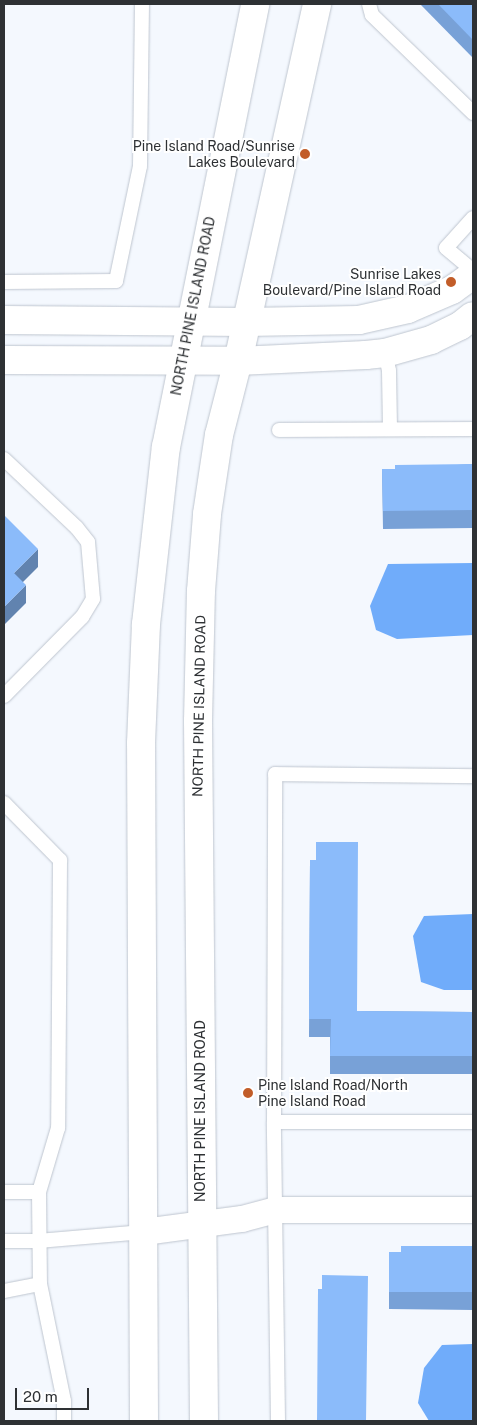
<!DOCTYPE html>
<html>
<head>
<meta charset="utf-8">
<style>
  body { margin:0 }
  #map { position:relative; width:477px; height:1425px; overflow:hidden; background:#f4f8fe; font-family:"Public Sans",sans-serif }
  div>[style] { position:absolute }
  .water>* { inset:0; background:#70acfa }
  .roads { filter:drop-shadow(0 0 1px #bec5cf) drop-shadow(0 0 1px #bec5cf) }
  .service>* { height:14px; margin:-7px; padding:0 7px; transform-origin:7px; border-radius:7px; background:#fff }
  .minor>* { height:26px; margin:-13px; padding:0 13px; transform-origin:13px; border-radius:13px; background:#fff }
  .tertiary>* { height:28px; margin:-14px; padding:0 14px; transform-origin:14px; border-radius:14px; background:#fff }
  .secondary>* { height:28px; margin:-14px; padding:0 14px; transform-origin:14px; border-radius:14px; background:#fff }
  .wall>* { inset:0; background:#78a1d7 }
  .shaded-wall>* { inset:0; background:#6183af }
  .building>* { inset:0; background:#8bbbfa }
  .dots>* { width:14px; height:14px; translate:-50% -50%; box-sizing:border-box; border:2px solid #fff; border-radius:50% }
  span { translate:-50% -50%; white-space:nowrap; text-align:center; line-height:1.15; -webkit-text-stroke:4px #fff; paint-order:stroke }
  .poi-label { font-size:14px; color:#2e3134 }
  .right { translate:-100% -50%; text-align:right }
  .left { translate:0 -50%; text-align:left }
  .street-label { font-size:14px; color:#2e3134 }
  .frame { position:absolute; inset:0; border:5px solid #2e3134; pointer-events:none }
  .scale { position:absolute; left:15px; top:1388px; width:74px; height:22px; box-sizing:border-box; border:2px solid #2e3134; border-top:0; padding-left:6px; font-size:15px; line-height:18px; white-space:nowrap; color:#2e3134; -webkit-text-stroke:4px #fff; paint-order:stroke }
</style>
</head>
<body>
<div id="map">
  <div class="water">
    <div style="clip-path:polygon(473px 563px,473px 635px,397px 639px,376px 630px,370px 606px,388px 564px)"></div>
    <div style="clip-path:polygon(473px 914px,473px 990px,444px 990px,421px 982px,413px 936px,424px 916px)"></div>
    <div style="clip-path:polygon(473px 1344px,473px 1421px,429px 1421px,418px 1403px,424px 1368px,442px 1345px)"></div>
  </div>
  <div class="roads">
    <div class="service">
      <div style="left:369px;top:4px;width:11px;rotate:75deg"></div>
      <div style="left:372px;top:15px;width:141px;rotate:44.1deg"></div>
      <div style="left:473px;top:218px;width:40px;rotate:132deg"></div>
      <div style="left:446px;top:248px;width:35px;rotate:40deg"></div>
      <div style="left:4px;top:282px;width:112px;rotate:-0.5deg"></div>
      <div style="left:116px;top:281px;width:117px;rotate:-78.2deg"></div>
      <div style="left:140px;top:166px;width:162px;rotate:-89.3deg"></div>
      <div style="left:385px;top:353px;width:18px;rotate:77deg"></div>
      <div style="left:389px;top:371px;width:58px;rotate:89deg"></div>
      <div style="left:279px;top:430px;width:194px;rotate:-0.3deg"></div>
      <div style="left:4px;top:459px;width:100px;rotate:43.4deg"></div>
      <div style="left:77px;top:528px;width:18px;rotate:52deg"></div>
      <div style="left:88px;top:542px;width:57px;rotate:85deg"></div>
      <div style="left:93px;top:599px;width:21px;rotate:121deg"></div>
      <div style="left:82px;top:617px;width:111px;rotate:134.6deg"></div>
      <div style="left:4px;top:803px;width:80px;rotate:45.5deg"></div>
      <div style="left:60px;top:860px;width:268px;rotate:90.4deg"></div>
      <div style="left:58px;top:1128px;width:67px;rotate:106.5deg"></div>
      <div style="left:39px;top:1192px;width:92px;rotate:89.4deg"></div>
      <div style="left:40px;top:1284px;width:37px;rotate:169deg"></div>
      <div style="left:274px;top:1122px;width:348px;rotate:-89.8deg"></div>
      <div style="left:275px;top:774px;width:198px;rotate:0.6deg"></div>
      <div style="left:4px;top:1192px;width:35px"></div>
      <div style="left:4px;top:1241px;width:34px"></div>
      <div style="left:38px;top:1241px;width:106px;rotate:-4.9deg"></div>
      <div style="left:40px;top:1284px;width:119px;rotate:78.4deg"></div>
      <div style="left:64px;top:1401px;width:20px;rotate:90deg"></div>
      <div style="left:278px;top:1421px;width:299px;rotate:-90.8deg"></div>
      <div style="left:274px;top:1122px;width:199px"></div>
    </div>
    <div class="minor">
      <div style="left:144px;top:1232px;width:99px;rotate:-7.6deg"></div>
      <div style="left:242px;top:1219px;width:35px;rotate:-15deg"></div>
      <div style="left:276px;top:1210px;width:197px"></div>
    </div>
    <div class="tertiary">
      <div style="left:4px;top:320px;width:242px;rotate:0.5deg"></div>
      <div style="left:246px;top:322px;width:113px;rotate:-1deg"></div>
      <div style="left:359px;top:320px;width:50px;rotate:-12.7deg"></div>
      <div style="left:408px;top:309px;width:48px;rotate:-23.4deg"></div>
      <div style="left:452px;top:290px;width:26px;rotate:-36deg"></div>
      <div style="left:4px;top:360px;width:234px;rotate:0.2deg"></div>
      <div style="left:238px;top:361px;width:128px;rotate:-2.7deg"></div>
      <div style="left:366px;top:355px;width:19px;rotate:-6deg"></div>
      <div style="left:385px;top:353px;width:48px;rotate:-15.8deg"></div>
      <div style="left:431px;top:340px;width:32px;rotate:-26deg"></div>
      <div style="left:460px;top:326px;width:16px;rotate:-38deg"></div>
    </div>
    <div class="secondary">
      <div style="left:144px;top:1421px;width:678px;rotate:-90.25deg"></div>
      <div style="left:141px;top:743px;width:119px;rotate:-87.6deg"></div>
      <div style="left:146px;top:624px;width:178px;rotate:-83.6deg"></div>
      <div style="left:166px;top:447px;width:452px;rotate:-78.6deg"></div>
      <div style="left:204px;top:1421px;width:700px;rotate:-90.49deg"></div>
      <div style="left:198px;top:721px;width:130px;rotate:-88.7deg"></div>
      <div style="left:201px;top:591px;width:77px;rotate:-85.5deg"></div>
      <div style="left:207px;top:514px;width:80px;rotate:-81.4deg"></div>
      <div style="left:219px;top:435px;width:76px;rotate:-75.6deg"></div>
      <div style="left:238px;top:361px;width:366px;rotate:-77.5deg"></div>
    </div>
  </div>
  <div class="wall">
    <div style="clip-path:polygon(420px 4px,473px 4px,473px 58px)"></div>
    <div style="clip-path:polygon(473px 464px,473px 528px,383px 529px,382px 469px,395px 469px)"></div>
    <div style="clip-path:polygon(310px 860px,357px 1011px,473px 1012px,473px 1074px,330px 1074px,330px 1037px,309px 1037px)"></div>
    <div style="clip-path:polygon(473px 1246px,473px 1310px,389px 1309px,389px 1252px,401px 1252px)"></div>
  </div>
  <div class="shaded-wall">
    <div style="clip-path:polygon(38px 549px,38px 567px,14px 591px,14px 573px)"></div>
    <div style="clip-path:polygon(26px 585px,26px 603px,4px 625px,4px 607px)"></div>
  </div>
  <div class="building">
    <div style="clip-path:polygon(438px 4px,473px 4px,473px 40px)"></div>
    <div style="clip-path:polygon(473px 464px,473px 510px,383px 511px,382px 469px,395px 469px,395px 465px)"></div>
    <div style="clip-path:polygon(4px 515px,38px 549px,14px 573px,26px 585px,4px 607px)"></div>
    <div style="clip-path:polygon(316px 842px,358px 842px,357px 1011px,473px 1012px,473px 1056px,330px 1056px,331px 1019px,309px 1019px,310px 860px,316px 860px)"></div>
    <div style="clip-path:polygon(401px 1246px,473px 1246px,473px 1292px,389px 1292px,389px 1252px,401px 1252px)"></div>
    <div style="clip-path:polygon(322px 1275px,368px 1276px,366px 1421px,317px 1421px,318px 1289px,322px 1289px)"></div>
  </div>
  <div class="dots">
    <div style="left:305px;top:154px;background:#c25d29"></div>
    <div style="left:451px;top:282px;background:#c25d29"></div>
    <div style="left:248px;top:1093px;background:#c25d29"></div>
  </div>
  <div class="poi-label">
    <span class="right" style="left:295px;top:154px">Pine Island Road/Sunrise<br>Lakes Boulevard</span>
    <span class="right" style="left:441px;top:282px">Sunrise Lakes<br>Boulevard/Pine Island Road</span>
    <span class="left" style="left:258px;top:1093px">Pine Island Road/North<br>Pine Island Road</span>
  </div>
  <div class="street-label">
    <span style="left:193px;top:306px;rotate:-79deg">NORTH PINE ISLAND ROAD</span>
    <span style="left:199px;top:706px;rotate:-89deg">NORTH PINE ISLAND ROAD</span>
    <span style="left:200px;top:1111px;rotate:-90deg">NORTH PINE ISLAND ROAD</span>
  </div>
  <div class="frame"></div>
  <div class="scale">20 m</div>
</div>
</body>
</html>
